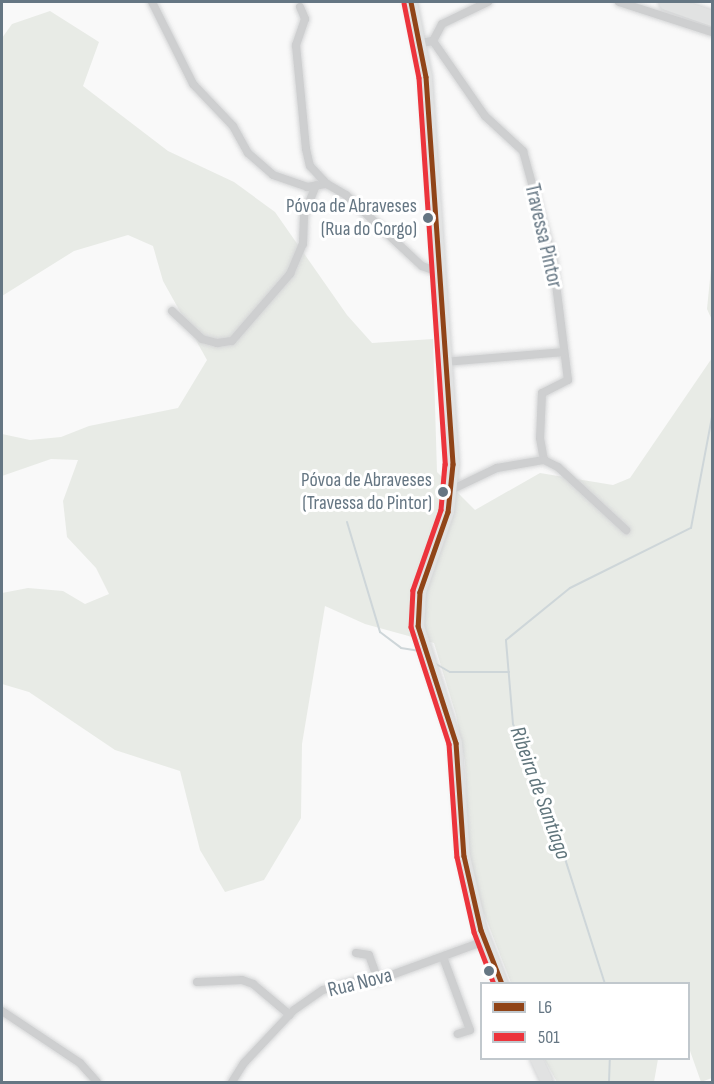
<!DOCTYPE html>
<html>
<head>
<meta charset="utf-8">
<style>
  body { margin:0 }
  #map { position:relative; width:714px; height:1084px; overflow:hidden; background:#f9f9f9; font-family:"Sofia Sans Condensed",sans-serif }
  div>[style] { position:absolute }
  .green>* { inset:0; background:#e8ebe6 }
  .stream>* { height:2px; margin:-1px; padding:0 1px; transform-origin:1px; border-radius:1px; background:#ced6d9 }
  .roads { filter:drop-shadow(0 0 2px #d5d6d7) drop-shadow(0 0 2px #d5d6d7) }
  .street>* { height:8px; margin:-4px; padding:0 4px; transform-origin:4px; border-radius:4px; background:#cecfd0 }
  .secondary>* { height:12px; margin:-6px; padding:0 6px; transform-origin:6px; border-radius:6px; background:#e1e2e2 }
  .highway>* { height:15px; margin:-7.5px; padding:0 7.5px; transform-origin:7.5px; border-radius:7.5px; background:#e1e2e2 }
  .bus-1>* { height:4.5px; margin:-2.25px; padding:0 2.25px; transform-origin:2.25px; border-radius:2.25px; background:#904418 }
  .bus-2>* { height:4.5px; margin:-2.25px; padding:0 2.25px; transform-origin:2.25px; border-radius:2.25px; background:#ec343c }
  .dots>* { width:16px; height:16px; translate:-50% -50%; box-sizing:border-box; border:3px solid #fff; border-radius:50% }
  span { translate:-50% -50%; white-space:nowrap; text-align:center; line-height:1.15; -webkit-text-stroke:6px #fff; paint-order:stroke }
  .bus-label { font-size:20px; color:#657683 }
  .right { translate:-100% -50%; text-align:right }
  .street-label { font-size:21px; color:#657683 }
  .water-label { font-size:22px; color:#60757c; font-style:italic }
  .frame { position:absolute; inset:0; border:3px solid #657683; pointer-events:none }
  .legend { position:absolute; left:480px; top:982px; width:210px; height:78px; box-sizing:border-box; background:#fff; border:2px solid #c1c8cd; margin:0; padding:8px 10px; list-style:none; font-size:18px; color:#657683 }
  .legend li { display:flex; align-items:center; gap:12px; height:30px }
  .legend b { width:30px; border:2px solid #c1c8cd }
</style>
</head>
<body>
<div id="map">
  <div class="green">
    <div style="clip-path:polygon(50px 11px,99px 42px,83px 86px,168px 151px,234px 182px,275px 212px,347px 315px,372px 343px,433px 339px,437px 472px,475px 510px,540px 473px,613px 485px,630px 478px,712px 358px,712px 1078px,701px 1082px,689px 1048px,688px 984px,511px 983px,480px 903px,469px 852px,465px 762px,456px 715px,434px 643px,365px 624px,325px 606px,302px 744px,301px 818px,264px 880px,225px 892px,200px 850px,180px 771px,115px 750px,29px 692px,2px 684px,2px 593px,28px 588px,63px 591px,85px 604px,109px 594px,96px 568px,67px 537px,63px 501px,78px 460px,51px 459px,2px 476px,2px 434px,30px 440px,61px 437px,89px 426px,178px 408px,207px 360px,163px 281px,153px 246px,128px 235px,74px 251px,2px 296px,2px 38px,12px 24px)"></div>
    <div style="clip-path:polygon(712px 259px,712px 320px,707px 309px)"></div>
    <div style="clip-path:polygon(544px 1059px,658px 1059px,654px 1082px,557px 1082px)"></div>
  </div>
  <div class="stream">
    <div style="left:347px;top:522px;width:115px;rotate:73.3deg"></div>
    <div style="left:380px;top:632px;width:26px;rotate:37deg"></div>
    <div style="left:401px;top:648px;width:19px;rotate:9deg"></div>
    <div style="left:436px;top:664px;width:16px;rotate:30deg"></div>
    <div style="left:450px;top:672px;width:59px"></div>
    <div style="left:605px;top:984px;width:151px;rotate:-107.7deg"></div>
    <div style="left:559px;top:840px;width:125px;rotate:-111.6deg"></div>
    <div style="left:513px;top:724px;width:84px;rotate:-94.8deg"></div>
    <div style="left:506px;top:640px;width:82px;rotate:-39.1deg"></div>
    <div style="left:570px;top:588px;width:135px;rotate:-26.4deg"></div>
    <div style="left:691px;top:528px;width:113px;rotate:-79.3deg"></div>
    <div style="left:609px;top:1082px;width:24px;rotate:-88deg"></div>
  </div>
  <div class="roads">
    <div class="street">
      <div style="left:152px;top:2px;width:92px;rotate:63.4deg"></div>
      <div style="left:193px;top:84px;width:58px;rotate:46.4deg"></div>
      <div style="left:233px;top:126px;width:31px;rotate:61deg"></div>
      <div style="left:248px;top:153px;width:33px;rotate:41deg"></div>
      <div style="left:273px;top:175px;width:36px;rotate:19deg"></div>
      <div style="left:307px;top:187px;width:20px;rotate:-9deg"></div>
      <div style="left:327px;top:184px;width:22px;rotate:30deg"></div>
      <div style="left:346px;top:195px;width:104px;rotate:43.1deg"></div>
      <div style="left:422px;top:266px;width:17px;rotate:21deg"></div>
      <div style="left:619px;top:2px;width:98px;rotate:17.9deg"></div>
      <div style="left:300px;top:7px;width:13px;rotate:67deg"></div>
      <div style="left:305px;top:19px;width:28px;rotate:109deg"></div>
      <div style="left:296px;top:45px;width:104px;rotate:84.5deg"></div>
      <div style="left:306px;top:149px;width:17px;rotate:77deg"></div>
      <div style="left:310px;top:166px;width:25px;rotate:47deg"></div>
      <div style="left:433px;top:41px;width:19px;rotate:-62deg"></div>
      <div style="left:442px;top:24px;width:51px;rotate:-25.6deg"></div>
      <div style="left:420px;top:43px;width:13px;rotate:-9deg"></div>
      <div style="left:433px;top:41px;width:91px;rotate:55.3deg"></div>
      <div style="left:485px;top:116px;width:52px;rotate:42.6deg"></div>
      <div style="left:523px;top:151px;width:113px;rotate:74.6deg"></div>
      <div style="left:553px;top:260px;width:121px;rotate:82.9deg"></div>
      <div style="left:568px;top:380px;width:29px;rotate:153deg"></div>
      <div style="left:542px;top:393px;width:45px;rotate:92.5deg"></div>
      <div style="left:540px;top:438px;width:22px;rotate:80deg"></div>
      <div style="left:172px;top:311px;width:41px;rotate:43deg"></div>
      <div style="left:202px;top:339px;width:16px;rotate:15deg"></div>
      <div style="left:217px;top:343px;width:15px;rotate:-8deg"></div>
      <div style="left:232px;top:341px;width:89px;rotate:-49.1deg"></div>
      <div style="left:290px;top:274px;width:33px;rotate:-67deg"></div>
      <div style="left:303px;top:244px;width:29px;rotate:-88deg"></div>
      <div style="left:304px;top:215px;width:32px;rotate:-68deg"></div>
      <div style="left:445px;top:362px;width:119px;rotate:-4.8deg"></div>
      <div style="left:451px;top:490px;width:51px;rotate:-25.6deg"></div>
      <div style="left:497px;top:468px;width:48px;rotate:-9.7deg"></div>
      <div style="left:544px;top:460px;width:16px;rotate:27deg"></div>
      <div style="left:558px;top:467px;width:93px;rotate:42.8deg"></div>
      <div style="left:356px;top:953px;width:13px;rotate:9deg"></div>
      <div style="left:369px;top:955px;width:27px;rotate:70deg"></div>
      <div style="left:443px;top:957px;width:78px;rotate:69.7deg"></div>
      <div style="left:470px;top:1030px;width:13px;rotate:162deg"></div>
      <div style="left:197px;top:982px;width:45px;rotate:-2.5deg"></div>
      <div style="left:242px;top:980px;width:12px;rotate:20deg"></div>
      <div style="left:253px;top:984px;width:48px;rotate:40deg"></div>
      <div style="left:2px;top:1011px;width:94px;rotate:33.7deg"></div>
      <div style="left:80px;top:1063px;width:25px;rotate:48deg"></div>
      <div style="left:232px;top:1082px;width:22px;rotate:-58deg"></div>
      <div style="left:244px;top:1063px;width:73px;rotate:-46.7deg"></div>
      <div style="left:294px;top:1010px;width:35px;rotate:-35deg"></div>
      <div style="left:323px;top:990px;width:38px;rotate:-15deg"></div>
      <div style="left:360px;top:980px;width:15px;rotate:4deg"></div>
      <div style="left:375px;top:981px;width:117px;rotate:-20deg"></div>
    </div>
    <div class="secondary">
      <div style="left:411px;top:2px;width:76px;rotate:78.7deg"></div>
      <div style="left:426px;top:77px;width:388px;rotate:86deg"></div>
      <div style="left:453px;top:464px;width:48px;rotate:95.9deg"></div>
      <div style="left:448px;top:512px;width:85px;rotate:109.3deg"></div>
      <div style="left:420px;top:592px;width:34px;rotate:93deg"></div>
      <div style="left:418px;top:626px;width:123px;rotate:72deg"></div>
      <div style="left:456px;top:743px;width:113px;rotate:86deg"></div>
      <div style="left:464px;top:856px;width:76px;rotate:77.1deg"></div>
      <div style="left:481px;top:930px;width:58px;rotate:68.7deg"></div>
      <div style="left:536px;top:1058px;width:26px;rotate:65deg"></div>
    </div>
    <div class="highway">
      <div style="left:666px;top:2px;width:49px;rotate:19.2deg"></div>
    </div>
  </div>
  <div class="bus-1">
    <div style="left:411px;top:2px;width:76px;rotate:78.7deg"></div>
    <div style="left:426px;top:77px;width:388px;rotate:86deg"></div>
    <div style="left:453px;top:464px;width:48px;rotate:95.9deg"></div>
    <div style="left:448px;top:512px;width:85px;rotate:109.3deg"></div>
    <div style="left:420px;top:592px;width:34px;rotate:93deg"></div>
    <div style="left:418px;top:626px;width:123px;rotate:72deg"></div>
    <div style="left:456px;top:743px;width:113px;rotate:86deg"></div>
    <div style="left:464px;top:856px;width:76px;rotate:77.1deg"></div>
    <div style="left:481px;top:930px;width:58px;rotate:68.7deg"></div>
  </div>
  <div class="bus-2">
    <div style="left:404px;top:3px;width:76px;rotate:78.7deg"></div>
    <div style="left:419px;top:78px;width:387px;rotate:86.1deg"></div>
    <div style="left:445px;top:464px;width:46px;rotate:95deg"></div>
    <div style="left:441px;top:510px;width:85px;rotate:109.3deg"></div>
    <div style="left:413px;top:590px;width:37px;rotate:93deg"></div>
    <div style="left:411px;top:627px;width:123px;rotate:72deg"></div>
    <div style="left:449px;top:744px;width:113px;rotate:86deg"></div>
    <div style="left:457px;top:857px;width:77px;rotate:77.2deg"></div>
    <div style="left:474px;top:932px;width:56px;rotate:69deg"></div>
  </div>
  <div class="dots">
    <div style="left:428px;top:218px;background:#657683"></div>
    <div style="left:443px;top:492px;background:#657683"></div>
    <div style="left:489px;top:971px;background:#657683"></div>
  </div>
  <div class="bus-label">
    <span class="right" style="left:417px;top:218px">Póvoa de Abraveses<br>(Rua do Corgo)</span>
    <span class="right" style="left:432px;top:492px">Póvoa de Abraveses<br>(Travessa do Pintor)</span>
  </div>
  <div class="street-label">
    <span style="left:543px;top:236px;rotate:77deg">Travessa Pintor</span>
    <span style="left:360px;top:983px;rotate:-14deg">Rua Nova</span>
  </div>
  <div class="water-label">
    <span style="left:540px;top:793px;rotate:70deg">Ribeira de Santiago</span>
  </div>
  <div class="frame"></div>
  <ul class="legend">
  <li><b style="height:8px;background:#904418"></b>L6</li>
  <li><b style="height:8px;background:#ec343c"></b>501</li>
  </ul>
</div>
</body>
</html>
